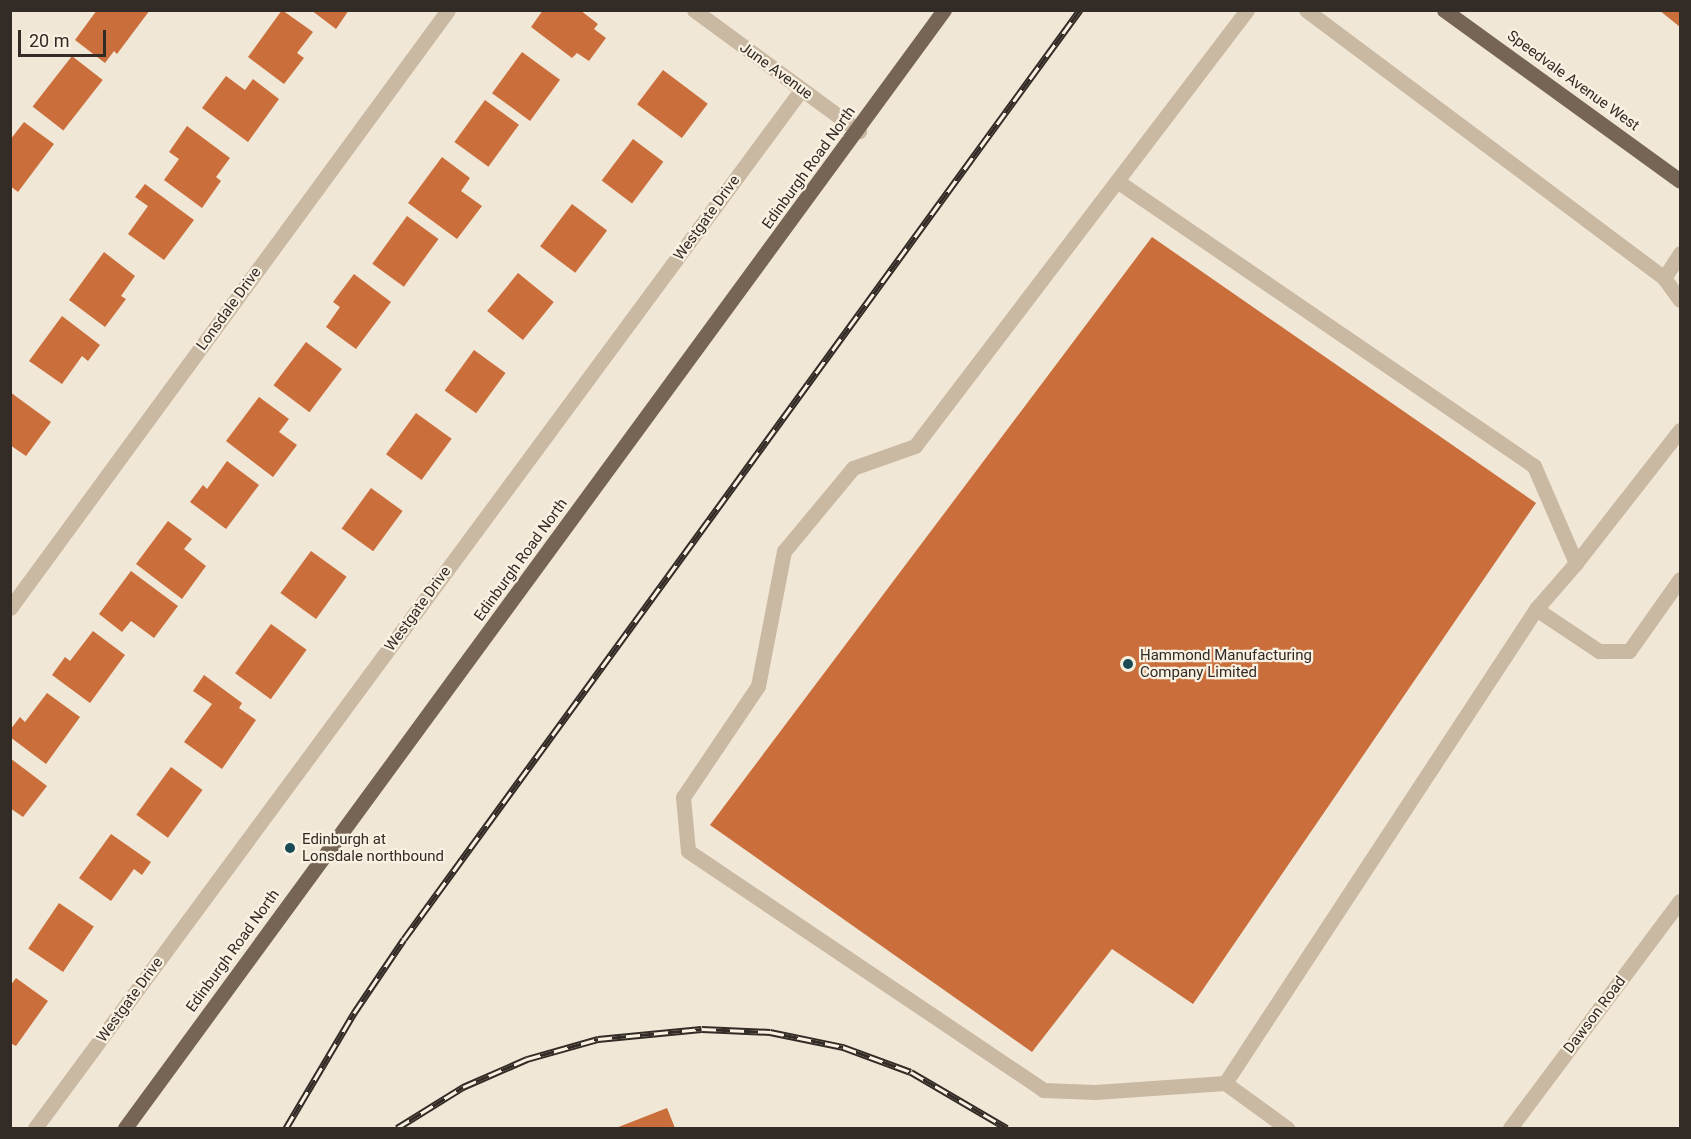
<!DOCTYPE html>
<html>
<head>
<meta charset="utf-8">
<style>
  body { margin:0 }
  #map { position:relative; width:1691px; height:1139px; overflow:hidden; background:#f1e7d6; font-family:Roboto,sans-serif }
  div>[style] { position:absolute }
  .building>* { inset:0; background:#ca6e3b; transform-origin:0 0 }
  .minor>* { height:15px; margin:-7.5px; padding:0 7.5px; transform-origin:7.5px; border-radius:7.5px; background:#c9b8a2 }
  .major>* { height:15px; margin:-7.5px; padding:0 7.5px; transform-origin:7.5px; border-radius:7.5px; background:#766455 }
  .rail>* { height:7px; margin-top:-3.5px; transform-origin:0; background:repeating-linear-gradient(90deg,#f9f1e2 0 14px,#332b25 0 28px); box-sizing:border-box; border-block:2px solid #332b25 }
  .dots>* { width:16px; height:16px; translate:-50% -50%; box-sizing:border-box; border:3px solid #f9f1e2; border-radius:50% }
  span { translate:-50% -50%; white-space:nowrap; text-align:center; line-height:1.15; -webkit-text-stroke:4.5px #f9f1e2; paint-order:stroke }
  .street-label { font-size:15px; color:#332b25 }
  .poi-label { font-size:15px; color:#332b25 }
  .left { translate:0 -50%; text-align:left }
  .frame { position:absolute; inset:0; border:12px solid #332b25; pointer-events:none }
  .scale { position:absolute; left:18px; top:30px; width:88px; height:27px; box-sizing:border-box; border:3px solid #332b25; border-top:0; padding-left:8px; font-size:18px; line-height:21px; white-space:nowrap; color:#332b25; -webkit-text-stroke:4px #f9f1e2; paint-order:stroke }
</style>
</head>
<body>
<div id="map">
  <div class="building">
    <div style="clip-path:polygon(97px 10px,150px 10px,117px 54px,114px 51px,105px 63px,75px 40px)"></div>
    <div style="clip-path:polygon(282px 10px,313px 32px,297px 53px,304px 58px,284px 84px,248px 57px)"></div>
    <div style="clip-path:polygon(311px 10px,349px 10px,336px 29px)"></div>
    <div style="clip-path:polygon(543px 10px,580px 10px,598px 24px,594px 29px,606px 38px,589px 61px,577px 53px,572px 58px,531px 27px)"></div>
    <div style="clip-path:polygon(1659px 10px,1680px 10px,1680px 27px)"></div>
    <div style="left:522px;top:52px;width:47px;height:51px;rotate:36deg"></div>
    <div style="left:72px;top:56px;width:39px;height:64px;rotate:38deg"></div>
    <div style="left:663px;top:70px;width:56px;height:43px;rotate:37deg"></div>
    <div style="clip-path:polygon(226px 76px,245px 90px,253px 79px,279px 99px,248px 142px,202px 108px)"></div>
    <div style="left:485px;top:100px;width:42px;height:52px;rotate:36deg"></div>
    <div style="clip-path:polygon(24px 122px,54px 144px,18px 192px,10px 186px,10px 140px)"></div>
    <div style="clip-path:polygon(187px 126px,230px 158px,216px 177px,221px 181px,202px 208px,164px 180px,179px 159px,169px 152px)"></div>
    <div style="left:633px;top:139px;width:38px;height:52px;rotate:37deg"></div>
    <div style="clip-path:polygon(442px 157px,470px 178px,461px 191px,482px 206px,457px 239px,408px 203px)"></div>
    <div style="clip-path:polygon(145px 184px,194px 220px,164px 260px,128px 234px,148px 206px,135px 197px)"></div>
    <div style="left:572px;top:204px;width:44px;height:53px;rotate:37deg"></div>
    <div style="left:407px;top:216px;width:39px;height:59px;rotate:36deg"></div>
    <div style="clip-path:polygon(1152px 237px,1536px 503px,1193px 1004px,1112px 949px,1032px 1052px,710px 825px)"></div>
    <div style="clip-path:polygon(104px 252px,135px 276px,121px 296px,126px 299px,105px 327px,69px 300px)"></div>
    <div style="left:518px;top:273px;width:46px;height:49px;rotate:39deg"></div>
    <div style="clip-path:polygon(354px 274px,391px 302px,356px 349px,326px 327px,340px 307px,333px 302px)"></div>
    <div style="clip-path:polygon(62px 316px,100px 345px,88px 361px,82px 356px,62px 384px,29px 361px)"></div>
    <div style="left:306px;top:342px;width:45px;height:54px;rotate:37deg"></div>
    <div style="left:474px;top:350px;width:39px;height:50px;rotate:36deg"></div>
    <div style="clip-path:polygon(10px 392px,51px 422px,26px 456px,10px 445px)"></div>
    <div style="clip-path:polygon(259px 397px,289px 419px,279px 432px,297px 445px,273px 477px,226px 441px)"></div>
    <div style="left:416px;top:413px;width:44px;height:51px;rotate:36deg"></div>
    <div style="clip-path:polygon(227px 461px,259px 485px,226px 529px,190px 502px,203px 485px,207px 489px)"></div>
    <div style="left:371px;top:488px;width:39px;height:50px;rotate:36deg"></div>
    <div style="clip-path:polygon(168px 521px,192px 539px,184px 549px,206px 566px,182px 599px,136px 564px)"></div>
    <div style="left:311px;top:551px;width:44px;height:52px;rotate:36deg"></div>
    <div style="clip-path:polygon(131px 571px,178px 606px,154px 638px,131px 621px,122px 632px,99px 614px)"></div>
    <div style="left:271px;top:624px;width:44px;height:61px;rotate:36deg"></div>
    <div style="clip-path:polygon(93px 631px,125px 655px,90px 703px,52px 675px,65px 657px,70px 661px)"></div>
    <div style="clip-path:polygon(204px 675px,242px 703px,239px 708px,256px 720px,222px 769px,184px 742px,212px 704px,193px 691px)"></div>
    <div style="clip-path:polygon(47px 693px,80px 717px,46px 764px,10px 737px,10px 730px,20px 717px,25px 722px)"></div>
    <div style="clip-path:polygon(10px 758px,47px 786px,23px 817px,10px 808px)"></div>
    <div style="left:171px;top:767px;width:39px;height:59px;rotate:36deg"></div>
    <div style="clip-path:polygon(111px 834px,151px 862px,142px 875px,134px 869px,111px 901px,79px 878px)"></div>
    <div style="left:59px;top:903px;width:42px;height:55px;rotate:34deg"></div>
    <div style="clip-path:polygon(16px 978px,48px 1001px,16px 1046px,10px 1043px,10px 986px)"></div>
    <div style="clip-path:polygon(667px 1108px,675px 1128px,616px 1128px)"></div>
  </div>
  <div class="minor">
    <div style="left:694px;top:10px;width:205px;rotate:36.3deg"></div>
    <div style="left:1247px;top:10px;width:548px;rotate:127.29deg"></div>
    <div style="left:915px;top:446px;width:66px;rotate:160.5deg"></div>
    <div style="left:853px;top:468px;width:108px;rotate:129.7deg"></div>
    <div style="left:784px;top:551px;width:137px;rotate:100.9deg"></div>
    <div style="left:758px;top:686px;width:134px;rotate:124deg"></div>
    <div style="left:683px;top:797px;width:54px;rotate:84.7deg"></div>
    <div style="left:688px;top:851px;width:428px;rotate:33.9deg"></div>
    <div style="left:1043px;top:1090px;width:52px;rotate:2.2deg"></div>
    <div style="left:1095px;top:1092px;width:130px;rotate:-4deg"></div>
    <div style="left:1225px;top:1083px;width:77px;rotate:36deg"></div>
    <div style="left:1306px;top:10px;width:447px;rotate:36.8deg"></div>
    <div style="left:1664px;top:278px;width:27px;rotate:54deg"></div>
    <div style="left:1117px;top:181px;width:505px;rotate:34.35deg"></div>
    <div style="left:1534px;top:466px;width:106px;rotate:66.6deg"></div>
    <div style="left:1576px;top:563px;width:61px;rotate:131deg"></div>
    <div style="left:1536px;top:609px;width:567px;rotate:123.27deg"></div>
    <div style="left:1664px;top:278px;width:30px;rotate:-57deg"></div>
    <div style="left:1576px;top:563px;width:169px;rotate:-52deg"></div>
    <div style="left:10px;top:608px;width:741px;rotate:-53.78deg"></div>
    <div style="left:1536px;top:609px;width:76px;rotate:33.7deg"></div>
    <div style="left:1599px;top:651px;width:30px"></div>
    <div style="left:1629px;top:651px;width:88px;rotate:-54.7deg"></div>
    <div style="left:35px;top:1128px;width:1290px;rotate:-53.57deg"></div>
    <div style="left:1510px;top:1128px;width:284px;rotate:-53.2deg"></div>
  </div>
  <div class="major">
    <div style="left:1444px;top:10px;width:291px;rotate:35.9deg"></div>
    <div style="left:125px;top:1128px;width:1386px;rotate:-53.78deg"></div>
  </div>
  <div class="rail">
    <div style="left:286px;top:1128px;width:134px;rotate:-59.4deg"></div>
    <div style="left:354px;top:1013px;width:89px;rotate:-56deg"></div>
    <div style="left:404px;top:939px;width:1149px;rotate:-53.96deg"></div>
    <div style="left:397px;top:1128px;width:78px;rotate:-31.8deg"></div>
    <div style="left:463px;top:1087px;width:70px;rotate:-23.6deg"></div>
    <div style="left:527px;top:1059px;width:74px;rotate:-15.7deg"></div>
    <div style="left:598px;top:1039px;width:104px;rotate:-5.5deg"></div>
    <div style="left:702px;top:1029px;width:68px;rotate:2.5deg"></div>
    <div style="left:770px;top:1032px;width:75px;rotate:11.6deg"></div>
    <div style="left:843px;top:1047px;width:72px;rotate:20.2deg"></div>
    <div style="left:911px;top:1072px;width:111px;rotate:30.3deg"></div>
  </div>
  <div class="dots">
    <div style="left:1128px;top:664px;background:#194b56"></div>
    <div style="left:290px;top:848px;background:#194b56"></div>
  </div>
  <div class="street-label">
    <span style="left:776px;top:71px;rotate:36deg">June Avenue</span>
    <span style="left:1573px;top:81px;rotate:36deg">Speedvale Avenue West</span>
    <span style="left:809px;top:168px;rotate:-54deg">Edinburgh Road North</span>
    <span style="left:707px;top:218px;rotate:-54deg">Westgate Drive</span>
    <span style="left:229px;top:309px;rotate:-54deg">Lonsdale Drive</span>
    <span style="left:521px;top:560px;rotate:-54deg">Edinburgh Road North</span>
    <span style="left:418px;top:609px;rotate:-54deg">Westgate Drive</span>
    <span style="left:233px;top:951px;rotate:-54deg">Edinburgh Road North</span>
    <span style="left:130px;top:1000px;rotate:-54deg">Westgate Drive</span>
    <span style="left:1595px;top:1015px;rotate:-53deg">Dawson Road</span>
  </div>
  <div class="poi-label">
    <span class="left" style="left:1140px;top:664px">Hammond Manufacturing<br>Company Limited</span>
    <span class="left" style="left:302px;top:848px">Edinburgh at<br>Lonsdale northbound</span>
  </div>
  <div class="frame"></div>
  <div class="scale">20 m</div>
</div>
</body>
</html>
